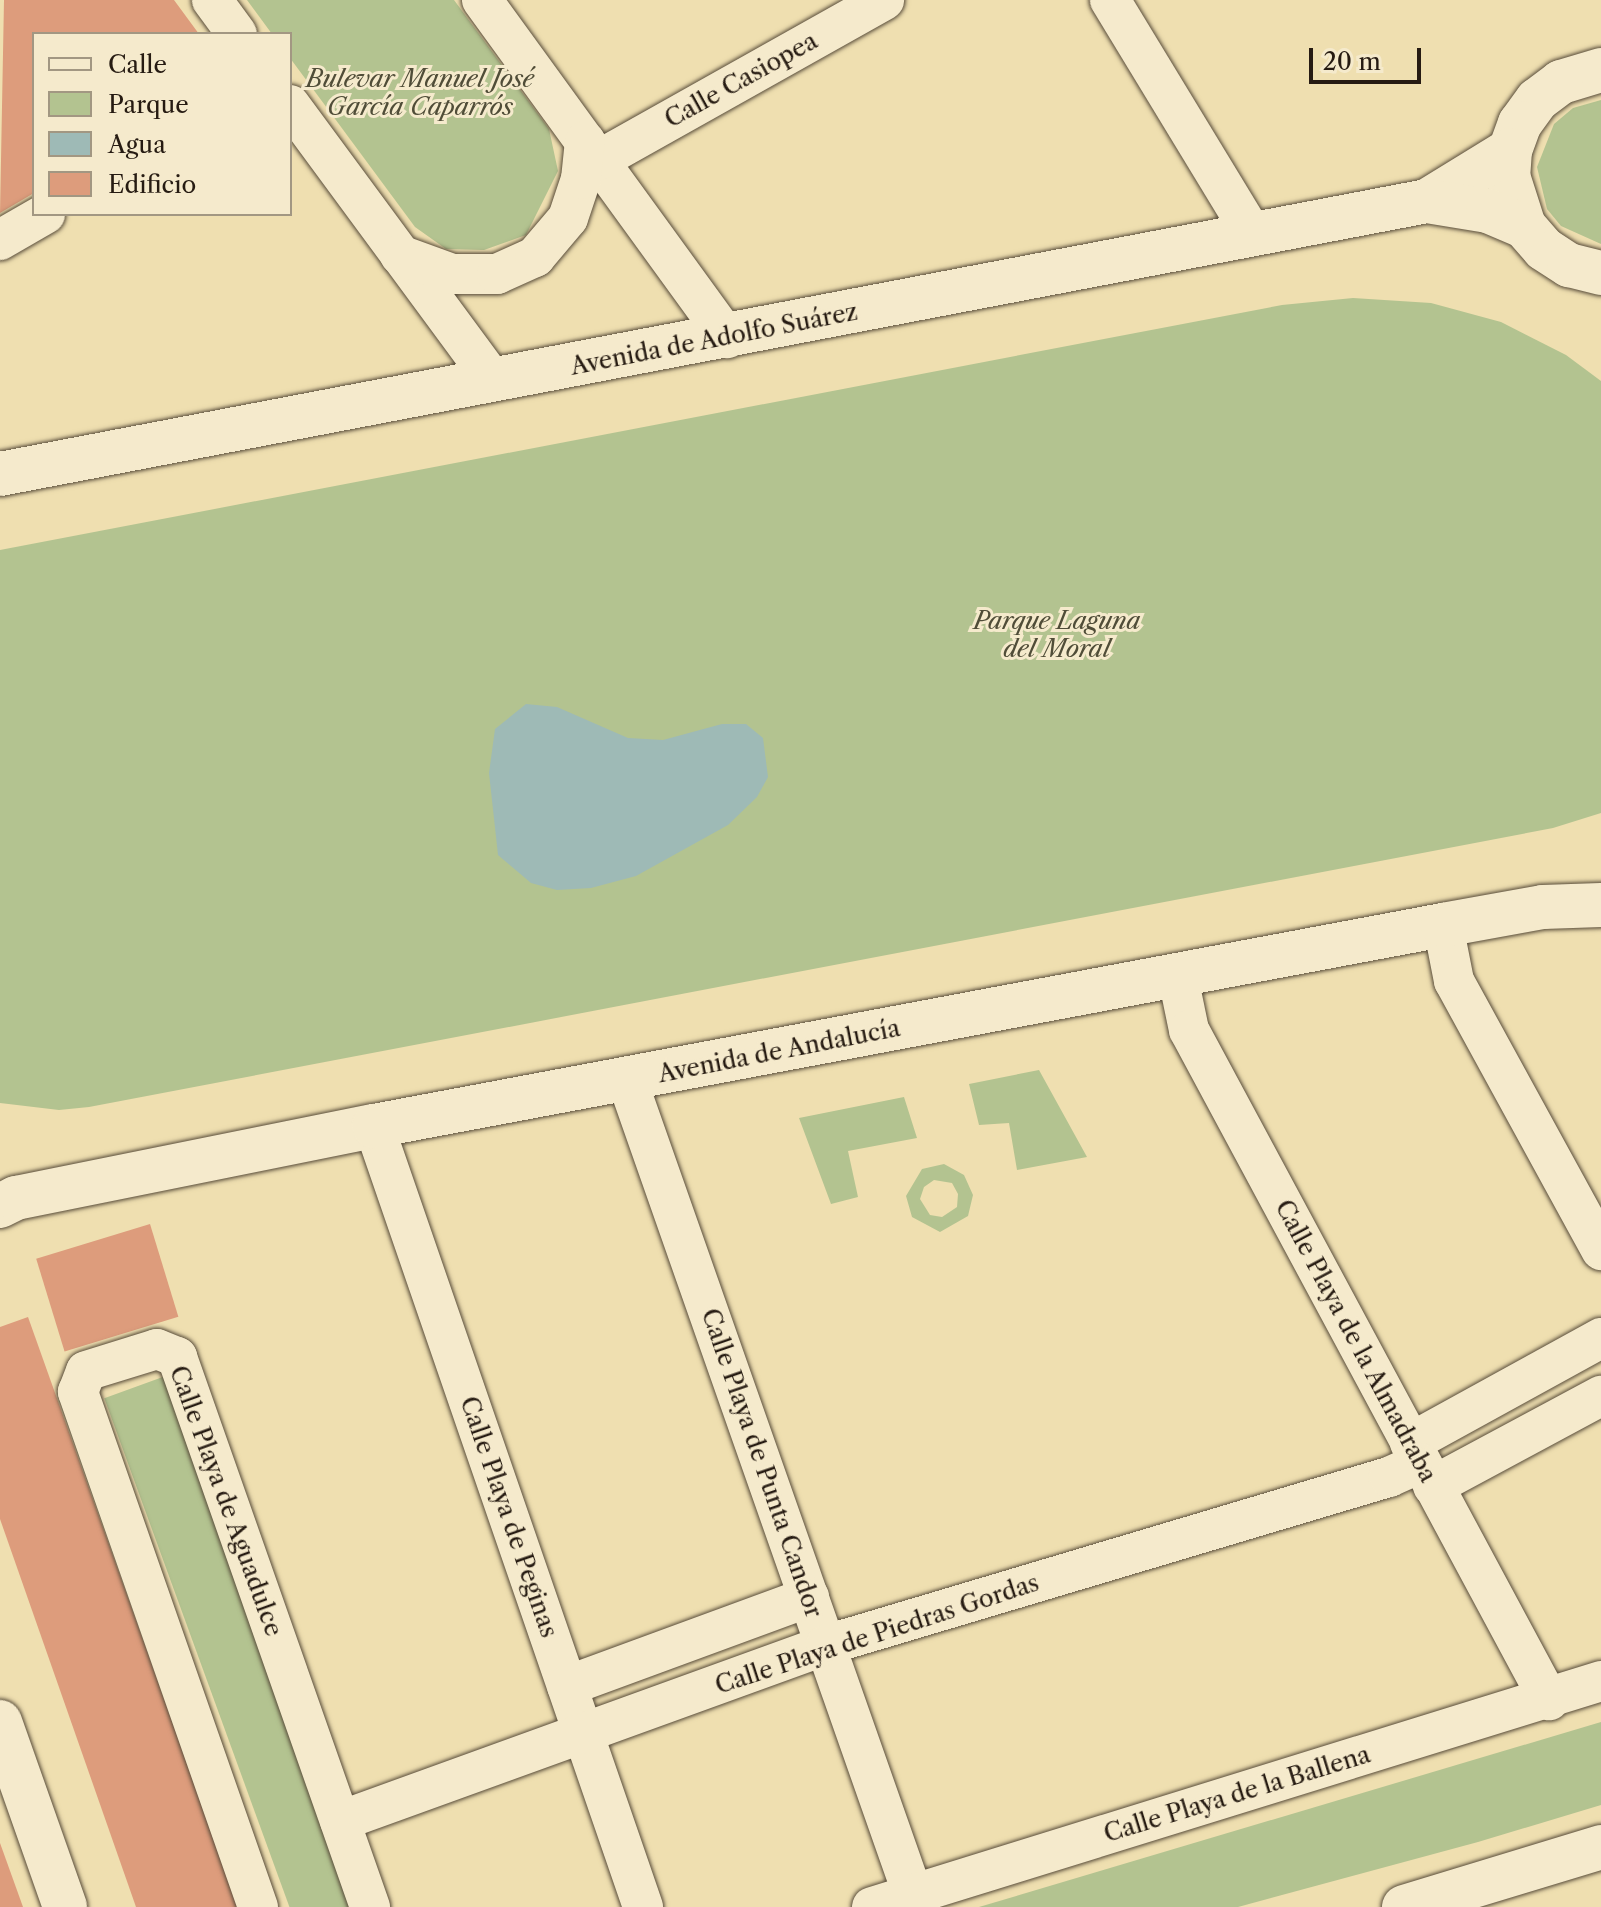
<!DOCTYPE html>
<html>
<head>
<meta charset="utf-8">
<style>
  body { margin:0 }
  #map { position:relative; width:1601px; height:1907px; overflow:hidden; background:#efdfb0; font-family:"Libre Caslon Text",serif }
  div>[style] { position:absolute }
  .green>* { inset:0; background:#b3c390; transform-origin:0 0 }
  .water>* { inset:0; background:#9ebab6 }
  .building>* { inset:0; background:#dd9c7c; transform-origin:0 0 }
  .roads { filter:drop-shadow(0 0 2px #584c3a) drop-shadow(0 0 2px #584c3a) }
  .street>* { height:40px; margin:-20px; padding:0 20px; transform-origin:20px; border-radius:20px; background:#f5eacc }
  .secondary>* { height:44px; margin:-22px; padding:0 22px; transform-origin:22px; border-radius:22px; background:#f5eacc }
  span { translate:-50% -50%; white-space:nowrap; text-align:center; line-height:1.15; -webkit-text-stroke:6px #f5eacc; paint-order:stroke }
  .park-label { font-size:24px; color:#504d38; font-style:italic }
  .street-label { font-size:24px; color:#261b12 }
  .legend { position:absolute; left:32px; top:32px; width:260px; height:184px; box-sizing:border-box; background:#f5eacc; border:2px solid #a29782; margin:0; padding:10px 14px; list-style:none; font-size:24px; color:#261b12 }
  .legend li { display:flex; align-items:center; gap:16px; height:40px }
  .legend b { width:40px; border:2px solid #a29782 }
  .scale { position:absolute; left:1309px; top:48px; width:112px; height:36px; box-sizing:border-box; border:4px solid #261b12; border-top:0; padding-left:10px; font-size:24px; line-height:28px; white-space:nowrap; color:#261b12; -webkit-text-stroke:6px #f5eacc; paint-order:stroke }
</style>
</head>
<body>
<div id="map">
  <div class="green">
    <div style="clip-path:polygon(247px 0,454px 0,549px 129px,558px 171px,526px 235px,484px 250px,446px 249px,415px 227px,290px 58px,290px 34px,272px 34px)"></div>
    <div style="clip-path:polygon(1601px 100px,1601px 244px,1561px 226px,1547px 209px,1537px 167px,1554px 124px,1573px 108px)"></div>
    <div style="clip-path:polygon(1353px 298px,1431px 303px,1501px 322px,1566px 355px,1601px 381px,1601px 813px,1553px 828px,89px 1107px,59px 1110px,0 1103px,0 550px,1282px 305px)"></div>
    <div style="clip-path:polygon(1039px 1070px,1087px 1157px,1017px 1170px,1009px 1123px,979px 1125px,969px 1084px)"></div>
    <div style="clip-path:polygon(904px 1097px,917px 1138px,848px 1151px,858px 1197px,831px 1204px,799px 1118px)"></div>
    <div style="clip-path:polygon(evenodd,944px 1164px,964px 1175px,973px 1195px,968px 1216px,940px 1232px,912px 1217px,906px 1196px,922px 1169px,944px 1164px,934px 1180px,952px 1183px,958px 1194px,957px 1207px,942px 1217px,930px 1215px,920px 1199px,924px 1187px,934px 1180px)"></div>
    <div style="left:171px;top:1374px;width:566px;height:71px;rotate:70deg"></div>
    <div style="clip-path:polygon(1601px 1722px,1601px 1805px,1478px 1842px,1238px 1907px,979px 1907px)"></div>
  </div>
  <div class="water">
    <div style="clip-path:polygon(526px 704px,557px 707px,628px 738px,663px 740px,722px 724px,746px 724px,763px 738px,768px 777px,757px 797px,728px 825px,636px 876px,591px 888px,557px 890px,531px 883px,498px 855px,489px 773px,495px 729px)"></div>
  </div>
  <div class="building">
    <div style="clip-path:polygon(4px 0,174px 0,199px 34px,34px 34px,34px 193px,0 213px)"></div>
    <div style="left:150px;top:1224px;width:97px;height:119px;rotate:73deg"></div>
    <div style="clip-path:polygon(28px 1317px,238px 1907px,136px 1907px,0 1519px,0 1327px)"></div>
    <div style="clip-path:polygon(0 1843px,23px 1907px,0 1907px)"></div>
  </div>
  <div class="roads">
    <div class="street">
      <div style="left:212px;top:0;width:42px;rotate:53.7deg"></div>
      <div style="left:482px;top:0;width:418px;rotate:54deg"></div>
      <div style="left:1110px;top:0;width:275px;rotate:58.7deg"></div>
      <div style="left:290px;top:105px;width:340px;rotate:53.6deg"></div>
      <div style="left:599px;top:160px;width:327px;rotate:-29.3deg"></div>
      <div style="left:0;top:240px;width:52px;rotate:-30deg"></div>
      <div style="left:400px;top:255px;width:55px;rotate:20.1deg"></div>
      <div style="left:452px;top:274px;width:45px"></div>
      <div style="left:497px;top:274px;width:42px;rotate:-24.1deg"></div>
      <div style="left:535px;top:257px;width:51px;rotate:-49.8deg"></div>
      <div style="left:568px;top:218px;width:41px;rotate:-71.6deg"></div>
      <div style="left:581px;top:179px;width:38px;rotate:-84deg"></div>
      <div style="left:1443px;top:925px;width:57px;rotate:78.9deg"></div>
      <div style="left:1454px;top:981px;width:307px;rotate:61.3deg"></div>
      <div style="left:1178px;top:977px;width:54px;rotate:78.3deg"></div>
      <div style="left:1189px;top:1030px;width:761px;rotate:61.75deg"></div>
      <div style="left:627px;top:1080px;width:861px;rotate:70.66deg"></div>
      <div style="left:374px;top:1126px;width:826px;rotate:70.99deg"></div>
      <div style="left:1410px;top:1443px;width:218px;rotate:-28.8deg"></div>
      <div style="left:1433px;top:1486px;width:191px;rotate:-28.2deg"></div>
      <div style="left:567px;top:1686px;width:258px;rotate:-20.2deg"></div>
      <div style="left:340px;top:1821px;width:517px;rotate:-19.91deg"></div>
      <div style="left:826px;top:1645px;width:588px;rotate:-16.62deg"></div>
      <div style="left:1389px;top:1477px;width:34px;rotate:-24deg"></div>
      <div style="left:258px;top:1907px;width:546px;rotate:-109.27deg"></div>
      <div style="left:78px;top:1392px;width:22px;rotate:-69deg"></div>
      <div style="left:86px;top:1371px;width:74px;rotate:-17.2deg"></div>
      <div style="left:157px;top:1349px;width:22px;rotate:22deg"></div>
      <div style="left:177px;top:1357px;width:583px;rotate:70.66deg"></div>
      <div style="left:872px;top:1907px;width:763px;rotate:-17.22deg"></div>
    </div>
    <div class="secondary">
      <div style="left:1601px;top:70px;width:42px;rotate:163.3deg"></div>
      <div style="left:1561px;top:82px;width:30px;rotate:143deg"></div>
      <div style="left:1537px;top:100px;width:29px;rotate:126deg"></div>
      <div style="left:1520px;top:123px;width:29px;rotate:110deg"></div>
      <div style="left:1510px;top:150px;width:26px;rotate:94deg"></div>
      <div style="left:1508px;top:176px;width:52px;rotate:72.3deg"></div>
      <div style="left:1524px;top:226px;width:30px;rotate:49deg"></div>
      <div style="left:1544px;top:249px;width:30px;rotate:33deg"></div>
      <div style="left:1569px;top:265px;width:33px;rotate:14deg"></div>
      <div style="left:1427px;top:201px;width:97px;rotate:-31.6deg"></div>
      <div style="left:0;top:474px;width:1453px;rotate:-10.83deg"></div>
      <div style="left:1427px;top:201px;width:62px;rotate:9.3deg"></div>
      <div style="left:1488px;top:211px;width:39px;rotate:23deg"></div>
      <div style="left:0;top:1206px;width:18px;rotate:-27deg"></div>
      <div style="left:16px;top:1198px;width:365px;rotate:-11.4deg"></div>
      <div style="left:374px;top:1126px;width:1088px;rotate:-10.65deg"></div>
      <div style="left:1443px;top:925px;width:102px;rotate:-10.2deg"></div>
      <div style="left:1543px;top:907px;width:58px;rotate:-2deg"></div>
      <div style="left:0;top:1722px;width:196px;rotate:70.6deg"></div>
      <div style="left:1404px;top:1907px;width:206px;rotate:-16.9deg"></div>
    </div>
  </div>
  <div class="park-label">
    <span style="left:420px;top:93px">Bulevar Manuel José<br>García Caparrós</span>
    <span style="left:1057px;top:635px">Parque Laguna<br>del Moral</span>
  </div>
  <div class="street-label">
    <span style="left:741px;top:80px;rotate:-29deg">Calle Casiopea</span>
    <span style="left:714px;top:339px;rotate:-11deg">Avenida de Adolfo Suárez</span>
    <span style="left:779px;top:1051px;rotate:-11deg">Avenida de Andalucía</span>
    <span style="left:1356px;top:1341px;rotate:62deg">Calle Playa de la Almadraba</span>
    <span style="left:762px;top:1463px;rotate:71deg">Calle Playa de Punta Candor</span>
    <span style="left:226px;top:1501px;rotate:70deg">Calle Playa de Aguadulce</span>
    <span style="left:509px;top:1517px;rotate:71deg">Calle Playa de Peginas</span>
    <span style="left:877px;top:1634px;rotate:-18deg">Calle Playa de Piedras Gordas</span>
    <span style="left:1237px;top:1794px;rotate:-17deg">Calle Playa de la Ballena</span>
  </div>
  <ul class="legend">
  <li><b style="height:10px;background:#f5eacc"></b>Calle</li>
  <li><b style="height:22px;background:#b3c390"></b>Parque</li>
  <li><b style="height:22px;background:#9ebab6"></b>Agua</li>
  <li><b style="height:22px;background:#dd9c7c"></b>Edificio</li>
  </ul>
  <div class="scale">20 m</div>
</div>
</body>
</html>
